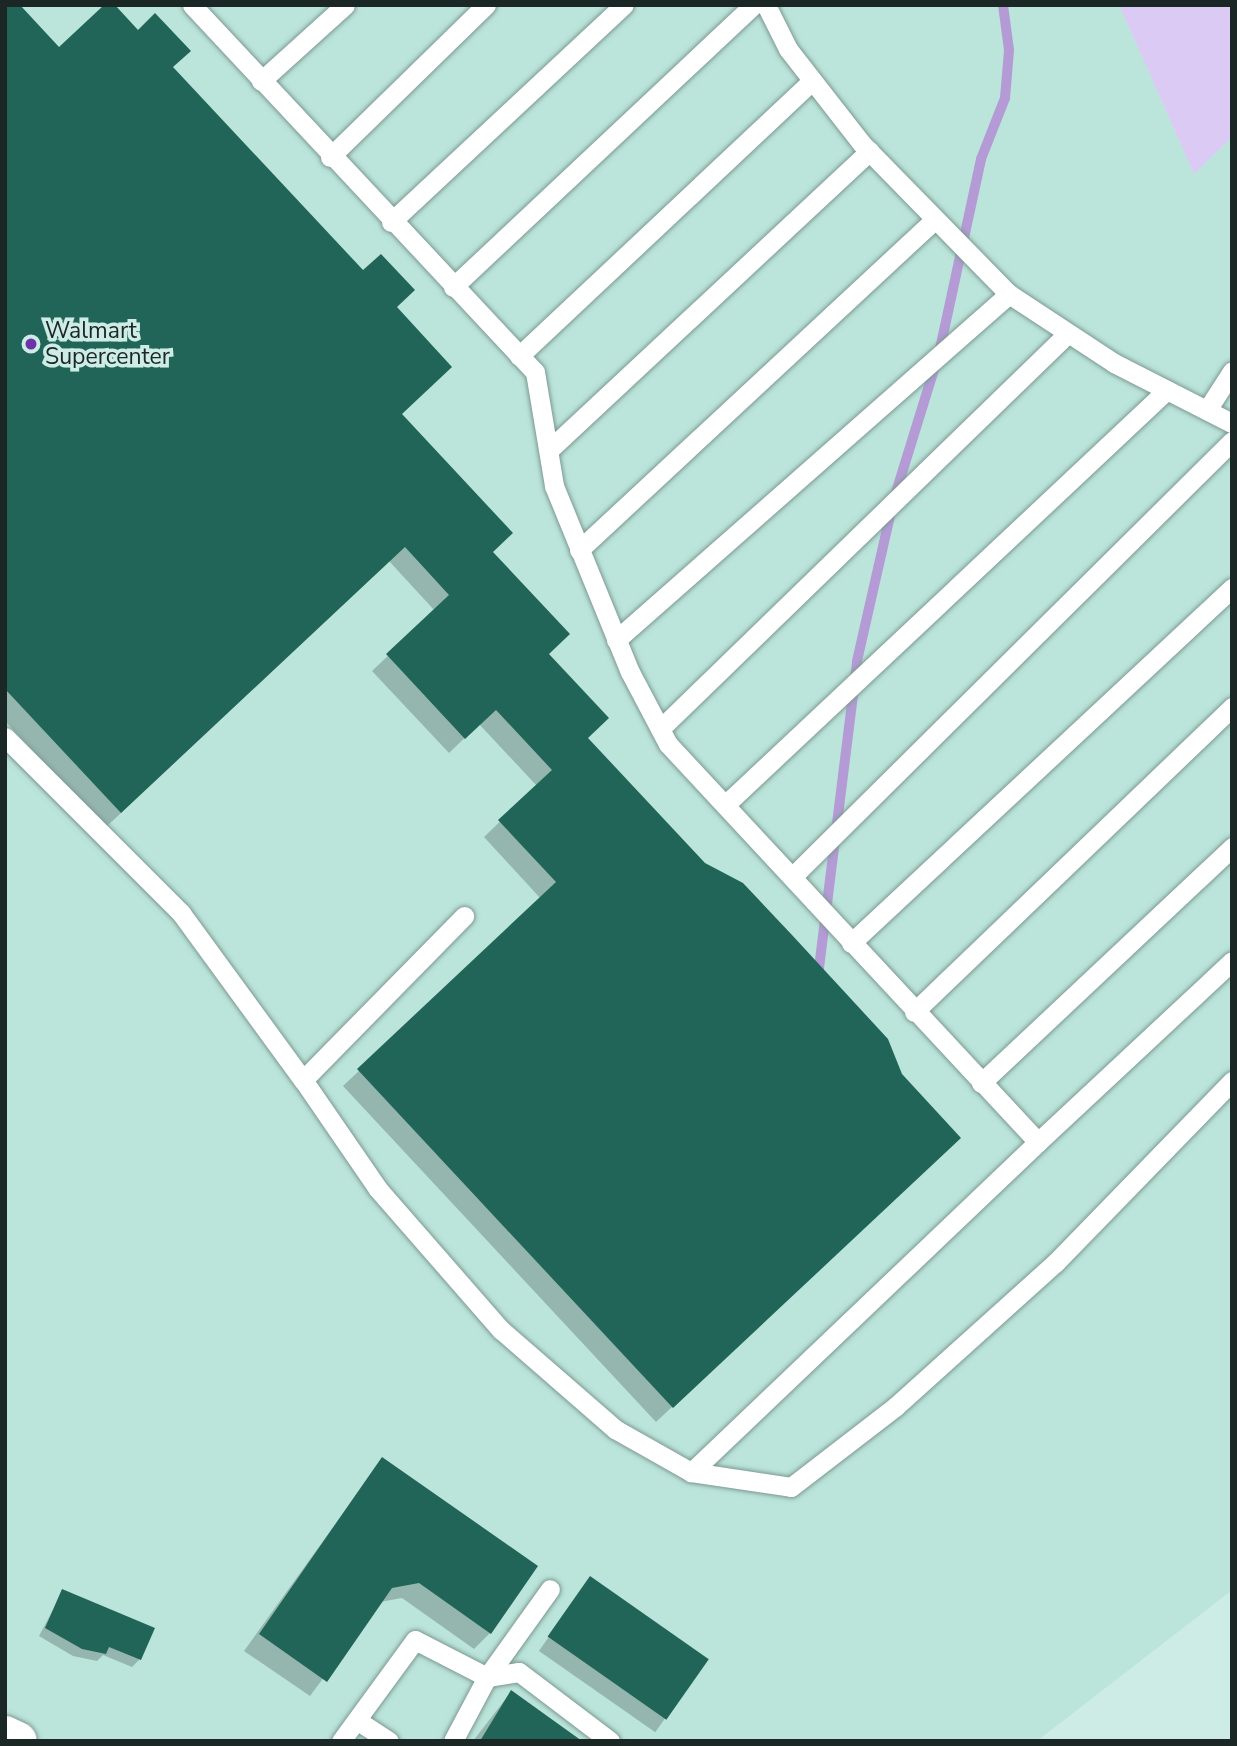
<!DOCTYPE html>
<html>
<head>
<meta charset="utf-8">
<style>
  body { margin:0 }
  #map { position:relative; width:1237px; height:1746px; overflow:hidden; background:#cdece5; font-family:"Nunito Sans",sans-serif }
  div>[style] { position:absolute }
  .built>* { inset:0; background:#bbe4da }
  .green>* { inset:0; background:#dbcaf4 }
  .shadow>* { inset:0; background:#0003; transform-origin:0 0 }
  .stream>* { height:10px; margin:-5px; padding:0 5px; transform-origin:5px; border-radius:5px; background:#b49bd6 }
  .building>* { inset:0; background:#216559; transform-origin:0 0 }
  .roads { filter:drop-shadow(0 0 2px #7c9992) drop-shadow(0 0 2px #7c9992) }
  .service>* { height:19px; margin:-9.5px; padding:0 9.5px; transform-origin:9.5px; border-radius:9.5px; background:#fff }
  .tertiary>* { height:38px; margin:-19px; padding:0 19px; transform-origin:19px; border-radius:19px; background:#fff }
  .dots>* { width:19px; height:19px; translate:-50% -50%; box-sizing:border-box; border:4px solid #cdece5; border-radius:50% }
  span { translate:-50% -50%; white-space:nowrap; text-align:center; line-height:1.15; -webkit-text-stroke:7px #cdece5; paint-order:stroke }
  .poi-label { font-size:23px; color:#1b2724 }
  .left { translate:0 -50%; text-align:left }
  .frame { position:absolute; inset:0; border:7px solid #1b2724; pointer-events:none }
</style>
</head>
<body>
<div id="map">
  <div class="built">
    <div style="clip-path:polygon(5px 5px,1119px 5px,1194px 174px,1232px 137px,1232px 1590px,1037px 1741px,5px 1741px)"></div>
  </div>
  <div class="green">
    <div style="clip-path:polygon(1119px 5px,1232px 5px,1232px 137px,1194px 174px)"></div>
  </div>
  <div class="shadow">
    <div style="clip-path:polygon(5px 5px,59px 50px,172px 68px,395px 307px,400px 415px,491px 552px,586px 738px,959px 1137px,656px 1422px,343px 1086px,541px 899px,484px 837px,537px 786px,479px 724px,449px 753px,372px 671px,435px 611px,389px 561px,105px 828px,5px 721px)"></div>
    <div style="clip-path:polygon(382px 1459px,490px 1633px,474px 1649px,402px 1598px,380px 1602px,310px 1696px,244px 1651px)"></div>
    <div style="left:590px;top:1578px;width:142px;height:89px;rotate:35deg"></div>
    <div style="clip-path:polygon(63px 1591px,140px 1659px,132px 1667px,103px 1655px,97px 1661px,73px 1656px,39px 1636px)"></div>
    <div style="clip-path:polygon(511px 1692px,579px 1741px,473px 1741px)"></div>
  </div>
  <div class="stream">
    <div style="left:940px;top:349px;width:194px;rotate:-77.8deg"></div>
    <div style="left:981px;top:159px;width:66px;rotate:-68.5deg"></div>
    <div style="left:1005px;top:98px;width:48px;rotate:-85.2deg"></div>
    <div style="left:1009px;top:50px;width:45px;rotate:-97.6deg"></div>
    <div style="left:818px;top:976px;width:317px;rotate:-82.9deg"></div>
    <div style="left:857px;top:661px;width:163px;rotate:-77.2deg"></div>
    <div style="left:893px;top:502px;width:145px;rotate:-72.8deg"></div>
  </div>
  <div class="building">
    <div style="clip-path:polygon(5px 5px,20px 5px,59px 47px,104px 5px,115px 5px,138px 30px,155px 13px,191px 51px,173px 67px,363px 270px,381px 254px,415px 290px,397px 307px,452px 367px,402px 414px,513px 533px,493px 552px,570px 634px,549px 654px,609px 718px,588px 738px,705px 863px,743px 883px,792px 935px,888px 1039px,902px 1074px,961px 1138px,673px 1408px,357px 1069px,556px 882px,498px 820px,552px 770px,496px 710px,465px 739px,386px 654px,449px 595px,405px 547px,121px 813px,5px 689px)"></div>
    <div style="clip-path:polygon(382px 1457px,538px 1566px,491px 1634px,419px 1583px,392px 1588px,327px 1682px,259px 1634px)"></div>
    <div style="left:590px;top:1576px;width:145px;height:74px;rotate:35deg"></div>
    <div style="clip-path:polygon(62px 1589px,155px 1628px,141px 1660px,109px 1647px,106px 1654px,82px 1649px,45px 1628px)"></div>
    <div style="clip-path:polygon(511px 1690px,582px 1741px,480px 1741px)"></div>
  </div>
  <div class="roads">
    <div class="service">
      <div style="left:192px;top:5px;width:502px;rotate:46.94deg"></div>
      <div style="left:535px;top:372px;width:116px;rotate:80.5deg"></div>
      <div style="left:554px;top:486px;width:201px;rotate:67.8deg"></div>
      <div style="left:630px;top:672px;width:81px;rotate:62.2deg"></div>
      <div style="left:668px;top:744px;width:543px;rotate:47.09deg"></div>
      <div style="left:1038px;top:1142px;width:479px;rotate:136.4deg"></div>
      <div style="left:691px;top:1472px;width:87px;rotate:-150.5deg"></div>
      <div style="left:615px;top:1429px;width:151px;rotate:-139deg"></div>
      <div style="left:501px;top:1330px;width:187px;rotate:-131.1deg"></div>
      <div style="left:378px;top:1189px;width:132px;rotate:-124.5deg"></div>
      <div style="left:303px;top:1080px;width:230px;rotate:-45.5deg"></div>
      <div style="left:766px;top:5px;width:49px;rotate:63.4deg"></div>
      <div style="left:788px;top:49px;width:120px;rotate:52.1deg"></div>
      <div style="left:862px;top:144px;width:210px;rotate:45.6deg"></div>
      <div style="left:1009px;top:294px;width:126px;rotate:33.3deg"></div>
      <div style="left:1114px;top:363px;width:132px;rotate:27deg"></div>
      <div style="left:261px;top:81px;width:113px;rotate:-42.1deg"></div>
      <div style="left:330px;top:157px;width:218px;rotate:-44.3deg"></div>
      <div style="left:391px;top:222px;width:318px;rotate:-43deg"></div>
      <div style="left:453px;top:287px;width:412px;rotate:-43.2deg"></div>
      <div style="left:519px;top:356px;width:400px;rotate:-43.2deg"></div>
      <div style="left:1207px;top:410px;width:46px;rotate:-57.3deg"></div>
      <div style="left:550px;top:449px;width:437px;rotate:-43deg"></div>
      <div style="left:579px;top:550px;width:486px;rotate:-42.9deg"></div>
      <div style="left:616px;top:640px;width:524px;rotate:-41.36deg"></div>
      <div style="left:660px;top:729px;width:566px;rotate:-44.14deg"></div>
      <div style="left:5px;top:737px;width:249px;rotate:45deg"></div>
      <div style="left:181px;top:913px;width:207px;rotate:53.9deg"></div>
      <div style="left:725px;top:805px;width:606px;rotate:-43.2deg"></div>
      <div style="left:792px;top:877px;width:619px;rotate:-44.74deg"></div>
      <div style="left:851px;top:943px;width:521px;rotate:-42.98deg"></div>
      <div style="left:914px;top:1012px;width:441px;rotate:-43.8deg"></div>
      <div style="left:981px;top:1083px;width:345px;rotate:-43.2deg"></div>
      <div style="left:1038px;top:1142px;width:265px;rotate:-43deg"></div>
      <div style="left:691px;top:1472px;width:101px;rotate:8.5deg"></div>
      <div style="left:791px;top:1487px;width:133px;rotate:-37.6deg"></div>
      <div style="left:896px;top:1406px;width:214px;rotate:-42deg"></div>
      <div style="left:1055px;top:1263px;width:254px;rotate:-45.8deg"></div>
      <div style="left:487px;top:1677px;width:32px;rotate:-9deg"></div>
      <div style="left:519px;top:1672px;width:114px;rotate:37.2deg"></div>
      <div style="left:487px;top:1677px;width:108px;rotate:-54.4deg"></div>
      <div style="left:358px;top:1721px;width:37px;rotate:33deg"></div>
      <div style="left:341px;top:1741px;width:125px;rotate:-53.8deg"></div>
      <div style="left:415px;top:1640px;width:81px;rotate:27.2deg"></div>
      <div style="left:487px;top:1677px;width:72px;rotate:118deg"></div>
    </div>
    <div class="tertiary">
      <div style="left:5px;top:1735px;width:14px;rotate:25deg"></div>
    </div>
  </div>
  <div class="dots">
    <div style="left:31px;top:344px;background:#6f32a8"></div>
  </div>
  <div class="poi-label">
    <span class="left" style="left:45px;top:344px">Walmart<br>Supercenter</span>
  </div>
  <div class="frame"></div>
</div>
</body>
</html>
